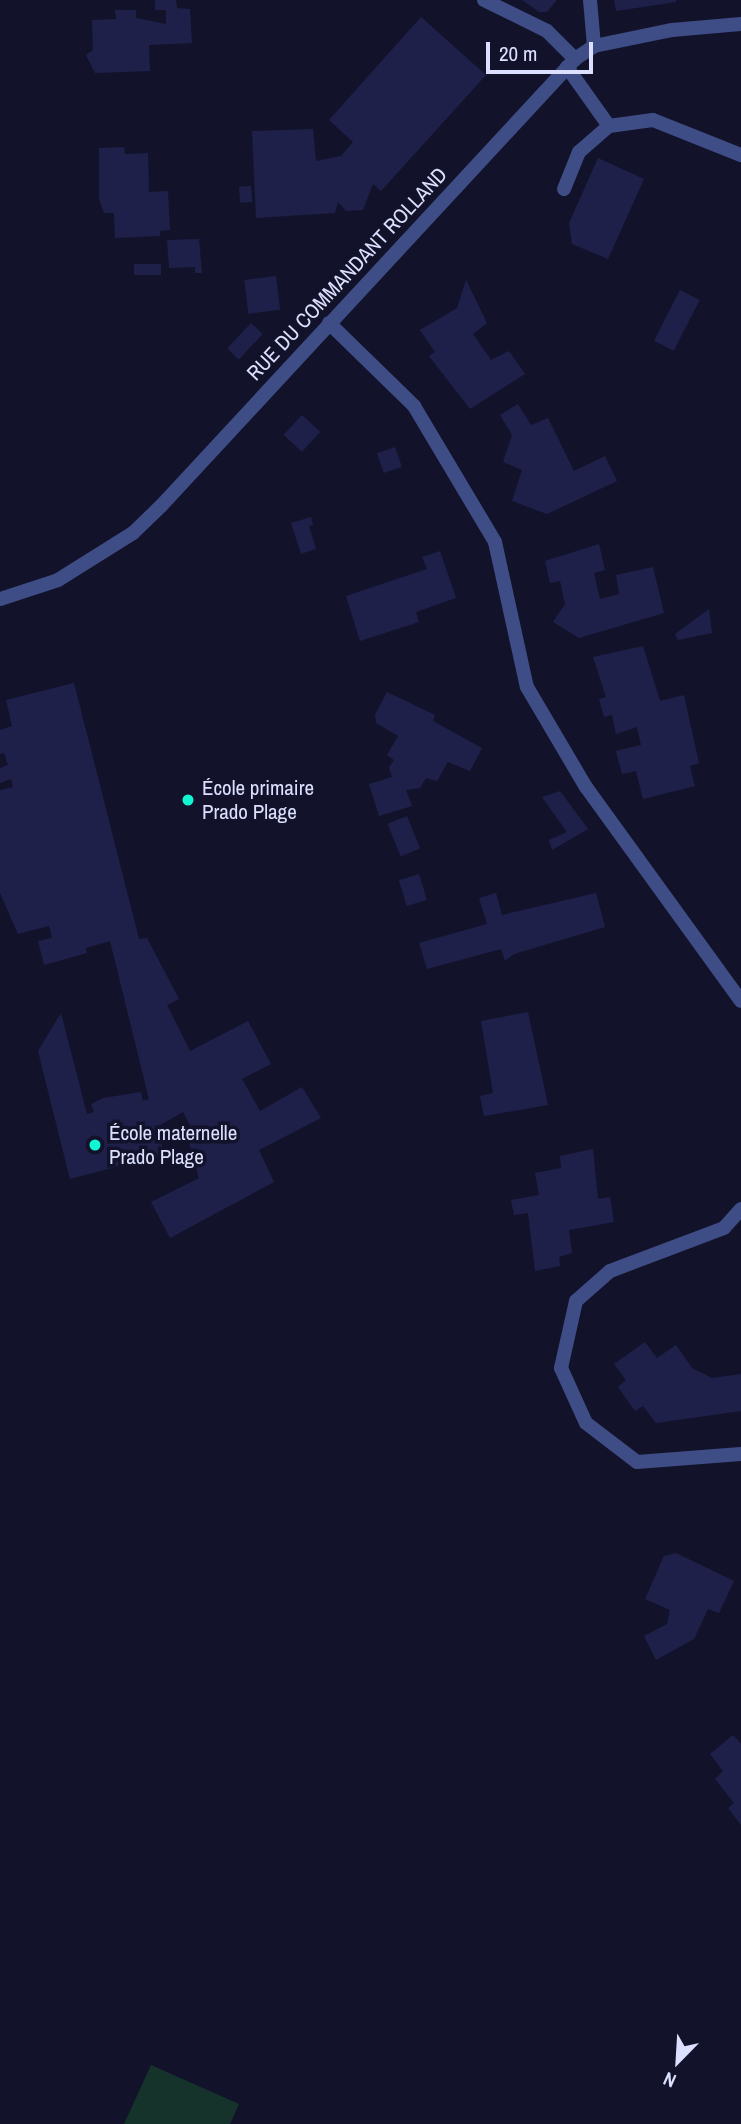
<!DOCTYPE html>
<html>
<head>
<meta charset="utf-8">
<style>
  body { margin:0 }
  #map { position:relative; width:741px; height:2124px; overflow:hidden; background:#12132a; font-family:"Archivo Narrow",sans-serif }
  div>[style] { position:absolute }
  .green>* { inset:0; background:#15332b }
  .building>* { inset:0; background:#1f204a; transform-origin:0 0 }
  .service>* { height:14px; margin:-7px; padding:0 7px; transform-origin:7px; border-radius:7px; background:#3f4d86 }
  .minor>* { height:14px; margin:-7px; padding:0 7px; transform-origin:7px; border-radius:7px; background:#3f4d86 }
  .tertiary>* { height:14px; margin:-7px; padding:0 7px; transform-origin:7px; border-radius:7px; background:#3f4d86 }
  .dots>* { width:19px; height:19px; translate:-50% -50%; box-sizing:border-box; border:4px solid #12132a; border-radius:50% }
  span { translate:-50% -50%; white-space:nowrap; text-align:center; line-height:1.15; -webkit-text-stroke:7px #12132a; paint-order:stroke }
  .street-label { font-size:21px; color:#dce0fe }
  .poi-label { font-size:21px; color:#dce0fe }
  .left { translate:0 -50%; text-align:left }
  .north { position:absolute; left:643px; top:2026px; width:70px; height:70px; -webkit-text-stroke:5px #12132a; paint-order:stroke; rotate:204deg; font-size:19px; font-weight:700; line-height:28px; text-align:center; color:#dce0fe }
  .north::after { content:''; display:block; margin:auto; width:24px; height:32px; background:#dce0fe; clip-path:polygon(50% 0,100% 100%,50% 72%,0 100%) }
  .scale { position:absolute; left:486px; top:42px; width:107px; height:32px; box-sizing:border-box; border:4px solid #dce0fe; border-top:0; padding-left:9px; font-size:21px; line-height:24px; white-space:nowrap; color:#dce0fe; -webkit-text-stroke:5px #12132a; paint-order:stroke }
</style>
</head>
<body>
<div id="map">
  <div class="green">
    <div style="clip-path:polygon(151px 2065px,239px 2104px,230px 2124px,124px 2124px)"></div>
  </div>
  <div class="building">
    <div style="clip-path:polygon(155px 0,176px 0,177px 8px,190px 9px,192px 43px,149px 45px,150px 71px,95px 73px,86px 55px,93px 50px,92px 20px,116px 19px,115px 10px,136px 10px,136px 18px,166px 24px,166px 10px,155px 10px)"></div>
    <div style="clip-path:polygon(522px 0,557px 0,547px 12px,539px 12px)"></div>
    <div style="clip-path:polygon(614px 0,676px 0,676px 2px,616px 11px)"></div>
    <div style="clip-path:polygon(421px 17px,486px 75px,381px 191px,373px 184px,363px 210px,346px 211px,338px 202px,335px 213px,256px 218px,252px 131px,313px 129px,316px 161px,341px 156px,353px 142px,329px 120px)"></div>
    <div style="clip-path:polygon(124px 147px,125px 154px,148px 153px,149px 192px,168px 191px,170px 230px,160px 231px,160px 236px,115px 238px,114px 213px,104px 213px,99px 199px,99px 148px)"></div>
    <div style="clip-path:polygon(598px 158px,644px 179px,608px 259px,572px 244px,569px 223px)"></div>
    <div style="left:251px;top:186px;width:16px;height:12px;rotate:86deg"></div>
    <div style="clip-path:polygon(199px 239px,202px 273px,195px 273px,195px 267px,169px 268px,167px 240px)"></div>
    <div style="left:134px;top:264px;width:27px;height:11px"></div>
    <div style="left:276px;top:276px;width:34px;height:32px;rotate:83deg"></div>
    <div style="clip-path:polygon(466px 280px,487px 323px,473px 334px,491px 360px,509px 351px,525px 374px,470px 409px,429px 356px,435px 352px,420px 330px,457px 308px)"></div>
    <div style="left:680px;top:290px;width:22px;height:57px;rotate:27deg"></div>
    <div style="left:251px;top:323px;width:16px;height:35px;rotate:43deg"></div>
    <div style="clip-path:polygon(518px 404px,531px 425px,548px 418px,574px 471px,605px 456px,617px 481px,547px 514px,512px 501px,522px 470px,503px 462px,512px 435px,500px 415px)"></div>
    <div style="left:302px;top:415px;width:25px;height:27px;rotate:43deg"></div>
    <div style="left:395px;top:447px;width:21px;height:19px;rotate:71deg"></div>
    <div style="clip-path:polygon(311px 517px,313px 525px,309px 526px,316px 549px,301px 554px,291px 523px)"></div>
    <div style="clip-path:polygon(599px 544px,605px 570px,594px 573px,600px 599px,619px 594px,616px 575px,653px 567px,664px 613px,579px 638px,553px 622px,565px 604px,560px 581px,550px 583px,545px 561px)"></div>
    <div style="clip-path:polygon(440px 551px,456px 598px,416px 612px,419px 622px,360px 641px,346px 596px,427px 569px,422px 557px)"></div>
    <div style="clip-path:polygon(709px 609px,712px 633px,678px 640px,675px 634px)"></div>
    <div style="clip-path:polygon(643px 646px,660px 701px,684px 695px,699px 763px,690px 766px,695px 786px,643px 799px,636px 771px,622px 774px,616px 751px,641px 745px,637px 727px,616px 734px,612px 715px,604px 717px,599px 699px,606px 697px,593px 657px)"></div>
    <div style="clip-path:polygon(74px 683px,139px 939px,147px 938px,179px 999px,167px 1005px,190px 1051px,248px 1021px,271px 1064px,242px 1079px,260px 1111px,302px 1087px,321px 1118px,259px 1150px,274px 1182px,170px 1238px,151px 1202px,199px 1178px,189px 1143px,197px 1139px,183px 1112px,157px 1127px,164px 1154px,70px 1179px,38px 1051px,61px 1013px,87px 1114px,94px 1112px,91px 1104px,103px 1098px,141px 1092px,143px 1101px,149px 1099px,110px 941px,86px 948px,87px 953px,44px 965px,38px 941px,52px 938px,49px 926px,18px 934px,0 893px,0 790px,13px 787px,11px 779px,0 783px,0 768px,8px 765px,4px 753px,0 754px,0 730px,12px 726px,6px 700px)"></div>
    <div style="clip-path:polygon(387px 692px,435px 715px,433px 721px,482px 748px,470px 771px,448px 762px,437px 781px,426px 778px,420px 788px,406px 790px,412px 806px,379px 816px,369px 784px,392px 777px,389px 767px,394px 760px,387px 755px,398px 736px,376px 723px,375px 715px)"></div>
    <div style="clip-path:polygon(560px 791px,588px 829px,552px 850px,549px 840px,567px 832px,542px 797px)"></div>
    <div style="left:407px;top:816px;width:35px;height:21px;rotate:68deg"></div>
    <div style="left:419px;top:874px;width:27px;height:21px;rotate:73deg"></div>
    <div style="clip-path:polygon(496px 893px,502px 915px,596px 893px,605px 927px,514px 954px,505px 961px,501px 949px,427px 969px,419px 943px,487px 924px,479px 898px)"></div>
    <div style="clip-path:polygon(528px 1012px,548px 1105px,484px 1116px,480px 1096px,493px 1093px,481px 1021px)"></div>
    <div style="clip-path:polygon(593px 1149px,598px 1199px,610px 1197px,614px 1222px,569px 1230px,572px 1253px,559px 1257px,560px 1266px,535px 1271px,528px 1213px,514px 1215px,511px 1200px,539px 1195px,535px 1173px,561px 1168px,560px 1156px)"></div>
    <div style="clip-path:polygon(645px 1342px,657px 1358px,676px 1345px,692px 1368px,712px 1378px,741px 1374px,741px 1411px,656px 1423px,643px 1406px,635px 1411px,618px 1387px,626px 1380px,614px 1364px)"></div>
    <div style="clip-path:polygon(676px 1553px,734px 1581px,719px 1613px,708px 1609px,694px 1639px,656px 1660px,644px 1636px,667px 1624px,670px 1610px,645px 1599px,664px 1556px)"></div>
    <div style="clip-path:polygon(733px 1735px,741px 1744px,741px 1825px,728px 1808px,734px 1803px,715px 1779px,723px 1771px,710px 1754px)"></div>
  </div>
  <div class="service">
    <div style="left:567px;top:67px;width:72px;rotate:54.6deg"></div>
    <div style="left:564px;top:189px;width:40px;rotate:-68deg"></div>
    <div style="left:579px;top:152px;width:40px;rotate:-41deg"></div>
    <div style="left:609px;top:126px;width:44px;rotate:-7.8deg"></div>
    <div style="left:653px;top:120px;width:95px;rotate:21.7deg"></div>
  </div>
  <div class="minor">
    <div style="left:484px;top:0;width:70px;rotate:26.2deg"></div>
    <div style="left:547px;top:31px;width:40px;rotate:45deg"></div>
    <div style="left:590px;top:0;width:46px;rotate:85deg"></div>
    <div style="left:329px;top:323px;width:119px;rotate:44.3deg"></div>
    <div style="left:414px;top:406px;width:158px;rotate:59.2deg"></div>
    <div style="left:495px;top:542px;width:148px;rotate:77.6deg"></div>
    <div style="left:527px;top:687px;width:116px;rotate:59.5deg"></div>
    <div style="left:586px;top:787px;width:264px;rotate:54.1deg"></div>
    <div style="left:741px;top:1209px;width:25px;rotate:132deg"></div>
    <div style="left:724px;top:1228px;width:122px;rotate:159.3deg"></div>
    <div style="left:610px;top:1271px;width:45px;rotate:138.6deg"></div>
    <div style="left:576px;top:1301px;width:69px;rotate:102.6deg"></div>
    <div style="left:561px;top:1368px;width:60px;rotate:65.6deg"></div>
    <div style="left:586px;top:1423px;width:64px;rotate:37.4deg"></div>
    <div style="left:637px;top:1462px;width:104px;rotate:-4.4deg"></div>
  </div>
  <div class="tertiary">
    <div style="left:0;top:599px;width:61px;rotate:-18.1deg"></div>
    <div style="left:58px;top:580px;width:89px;rotate:-32.1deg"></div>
    <div style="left:133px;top:533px;width:39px;rotate:-44deg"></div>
    <div style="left:161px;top:506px;width:609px;rotate:-47.19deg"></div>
    <div style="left:575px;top:59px;width:23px;rotate:-34deg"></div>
    <div style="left:594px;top:46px;width:80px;rotate:-11.6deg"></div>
    <div style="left:672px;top:30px;width:69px;rotate:-5deg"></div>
  </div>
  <div class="dots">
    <div style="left:188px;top:800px;background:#10f6d5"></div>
    <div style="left:95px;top:1145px;background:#10f6d5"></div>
  </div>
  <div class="street-label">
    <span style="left:347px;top:274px;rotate:-47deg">RUE DU COMMANDANT ROLLAND</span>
  </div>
  <div class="poi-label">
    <span class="left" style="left:202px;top:800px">École primaire<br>Prado Plage</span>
    <span class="left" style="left:109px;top:1145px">École maternelle<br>Prado Plage</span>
  </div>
  <div class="north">N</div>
  <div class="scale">20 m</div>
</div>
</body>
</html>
